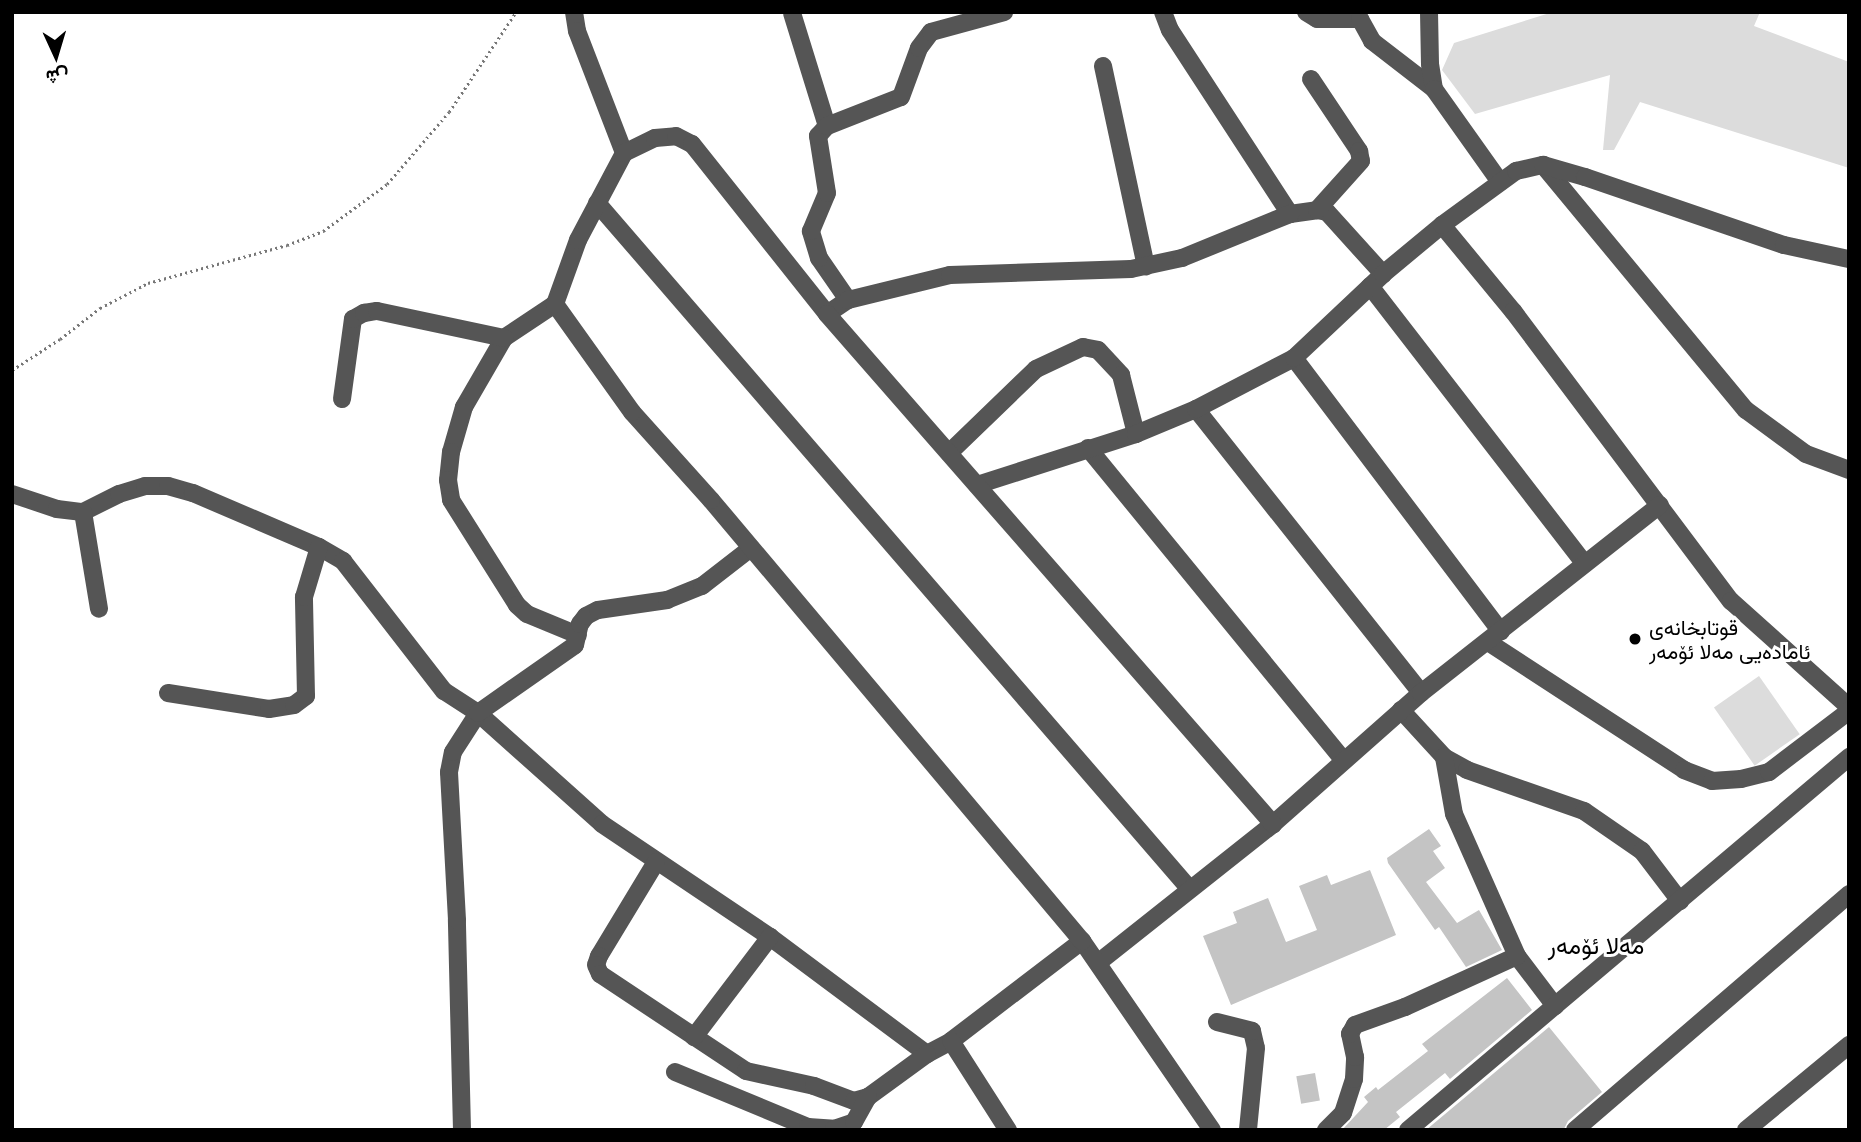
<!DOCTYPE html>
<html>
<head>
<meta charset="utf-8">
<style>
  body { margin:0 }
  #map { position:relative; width:1861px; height:1142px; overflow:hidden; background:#fff; font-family:"Noto Sans",Vazirmatn,sans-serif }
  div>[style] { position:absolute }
  .green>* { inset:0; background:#dcdcdc; transform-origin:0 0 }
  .building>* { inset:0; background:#c4c4c4; transform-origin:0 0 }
  .path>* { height:2.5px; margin-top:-1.25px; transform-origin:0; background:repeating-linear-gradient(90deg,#777 0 2px,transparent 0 5.5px) }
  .minor>* { height:18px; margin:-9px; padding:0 9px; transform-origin:9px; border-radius:9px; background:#555 }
  .dots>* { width:19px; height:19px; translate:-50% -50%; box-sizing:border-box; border:4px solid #fff; border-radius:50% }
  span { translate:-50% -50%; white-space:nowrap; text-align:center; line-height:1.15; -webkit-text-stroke:6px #fff; paint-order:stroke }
  .poi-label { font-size:21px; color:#000 }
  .left { translate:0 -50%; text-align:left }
  .quarter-label { font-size:24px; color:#000 }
  .frame { position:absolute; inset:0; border:14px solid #000; pointer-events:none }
  .north { position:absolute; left:21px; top:21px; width:70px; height:70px; -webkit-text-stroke:5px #fff; paint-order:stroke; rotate:176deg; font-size:19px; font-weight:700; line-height:28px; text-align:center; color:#000 }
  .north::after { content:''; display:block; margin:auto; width:24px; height:32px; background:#000; clip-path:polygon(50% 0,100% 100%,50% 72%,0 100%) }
</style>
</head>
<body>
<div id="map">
  <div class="green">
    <div style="clip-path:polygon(1553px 12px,1760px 12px,1754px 26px,1849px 62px,1849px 168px,1640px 102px,1614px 150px,1603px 150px,1610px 75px,1475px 114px,1442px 70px,1454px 43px)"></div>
    <div style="left:1759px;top:676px;width:71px;height:55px;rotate:55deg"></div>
  </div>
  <div class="building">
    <div style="clip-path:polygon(1429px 829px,1441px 846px,1433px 851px,1445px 868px,1426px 882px,1457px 923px,1479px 910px,1502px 950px,1466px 967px,1439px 927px,1435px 930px,1388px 863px,1387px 858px)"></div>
    <div style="clip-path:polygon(1370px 870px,1396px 935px,1231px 1005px,1203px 936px,1237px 923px,1233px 912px,1268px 898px,1286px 942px,1317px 930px,1299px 886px,1327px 875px,1331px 885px)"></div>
    <div style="clip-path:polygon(1507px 978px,1532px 1010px,1450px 1079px,1445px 1073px,1396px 1112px,1400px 1117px,1384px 1130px,1342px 1130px,1368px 1102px,1364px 1097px,1376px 1087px,1378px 1090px,1428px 1051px,1422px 1044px)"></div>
    <div style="clip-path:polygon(1549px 1027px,1602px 1092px,1568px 1121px,1564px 1129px,1426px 1130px)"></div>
    <div style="left:1315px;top:1073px;width:28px;height:19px;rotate:80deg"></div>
  </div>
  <div class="path">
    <div style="left:12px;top:370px;width:57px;rotate:-32.9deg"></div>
    <div style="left:60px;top:339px;width:51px;rotate:-37.8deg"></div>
    <div style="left:100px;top:308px;width:54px;rotate:-27.5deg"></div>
    <div style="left:148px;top:283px;width:144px;rotate:-15.3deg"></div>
    <div style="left:287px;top:245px;width:39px;rotate:-21deg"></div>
    <div style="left:323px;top:231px;width:79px;rotate:-36.3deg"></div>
    <div style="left:387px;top:184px;width:95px;rotate:-49.3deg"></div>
    <div style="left:449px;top:112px;width:120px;rotate:-56.2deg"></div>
  </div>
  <div class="minor">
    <div style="left:574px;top:12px;width:19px;rotate:81deg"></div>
    <div style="left:577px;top:31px;width:131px;rotate:68.9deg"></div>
    <div style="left:1163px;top:12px;width:19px;rotate:69deg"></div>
    <div style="left:1170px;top:30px;width:220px;rotate:56.9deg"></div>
    <div style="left:1290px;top:214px;width:27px;rotate:-8deg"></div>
    <div style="left:1317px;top:210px;width:10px;rotate:11deg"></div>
    <div style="left:1327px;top:212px;width:84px;rotate:47.9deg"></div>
    <div style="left:1306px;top:12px;width:13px;rotate:32deg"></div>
    <div style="left:1317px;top:19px;width:43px"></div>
    <div style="left:1360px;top:19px;width:25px;rotate:61deg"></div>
    <div style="left:1372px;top:41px;width:78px;rotate:37.7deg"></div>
    <div style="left:1429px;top:12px;width:52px;rotate:88.9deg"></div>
    <div style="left:1430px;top:64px;width:25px;rotate:81deg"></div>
    <div style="left:1434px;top:89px;width:114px;rotate:54.6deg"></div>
    <div style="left:792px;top:13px;width:118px;rotate:72.8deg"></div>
    <div style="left:1103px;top:66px;width:205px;rotate:77.9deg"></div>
    <div style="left:1311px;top:79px;width:87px;rotate:56.3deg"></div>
    <div style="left:1359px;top:151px;width:10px;rotate:79deg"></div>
    <div style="left:1361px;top:161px;width:66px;rotate:131.9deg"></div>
    <div style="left:1543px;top:165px;width:318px;rotate:50.4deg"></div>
    <div style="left:1746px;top:410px;width:74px;rotate:36.3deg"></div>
    <div style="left:1806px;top:454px;width:46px;rotate:20.4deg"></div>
    <div style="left:597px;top:203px;width:905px;rotate:49.17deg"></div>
    <div style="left:1442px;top:225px;width:112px;rotate:50.5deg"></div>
    <div style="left:1513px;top:311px;width:363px;rotate:53.1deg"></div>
    <div style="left:1731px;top:601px;width:159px;rotate:41.9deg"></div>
    <div style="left:1370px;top:286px;width:351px;rotate:52.3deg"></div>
    <div style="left:848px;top:300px;width:51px;rotate:-124.6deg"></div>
    <div style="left:819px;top:258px;width:28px;rotate:-107deg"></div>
    <div style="left:811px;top:231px;width:41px;rotate:-67.2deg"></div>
    <div style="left:827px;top:193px;width:58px;rotate:-99deg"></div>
    <div style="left:818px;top:136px;width:13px;rotate:-48deg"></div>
    <div style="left:827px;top:126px;width:79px;rotate:-21.4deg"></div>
    <div style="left:901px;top:97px;width:52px;rotate:-69.8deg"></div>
    <div style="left:919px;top:48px;width:20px;rotate:-53deg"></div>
    <div style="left:931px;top:32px;width:76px;rotate:-15.3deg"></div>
    <div style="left:555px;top:304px;width:61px;rotate:146.3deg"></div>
    <div style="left:504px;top:338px;width:80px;rotate:120.1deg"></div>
    <div style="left:464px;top:407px;width:47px;rotate:106.1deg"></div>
    <div style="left:451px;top:452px;width:28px;rotate:96deg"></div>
    <div style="left:448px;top:480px;width:20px;rotate:81deg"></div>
    <div style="left:451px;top:500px;width:124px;rotate:57.8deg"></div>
    <div style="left:517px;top:605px;width:13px;rotate:42deg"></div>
    <div style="left:527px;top:614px;width:55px;rotate:22.4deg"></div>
    <div style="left:827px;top:314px;width:25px;rotate:-34deg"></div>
    <div style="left:848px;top:300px;width:105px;rotate:-13.8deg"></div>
    <div style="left:950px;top:275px;width:181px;rotate:-1.9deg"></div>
    <div style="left:1131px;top:269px;width:52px;rotate:-12.2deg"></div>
    <div style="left:1182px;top:258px;width:117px;rotate:-22.2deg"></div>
    <div style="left:1294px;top:358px;width:343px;rotate:52.9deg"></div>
    <div style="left:342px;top:399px;width:81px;rotate:-82.2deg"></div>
    <div style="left:353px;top:319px;width:13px;rotate:-29deg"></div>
    <div style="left:364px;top:313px;width:13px;rotate:-9deg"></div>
    <div style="left:377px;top:311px;width:130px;rotate:12deg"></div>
    <div style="left:1196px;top:409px;width:362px;rotate:51.6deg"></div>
    <div style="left:1088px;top:448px;width:404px;rotate:50.7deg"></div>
    <div style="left:949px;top:453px;width:121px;rotate:-44deg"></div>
    <div style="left:1036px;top:369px;width:52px;rotate:-25.1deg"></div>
    <div style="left:1083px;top:347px;width:15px;rotate:11deg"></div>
    <div style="left:1098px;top:350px;width:34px;rotate:47deg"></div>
    <div style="left:1121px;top:375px;width:61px;rotate:75.7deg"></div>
    <div style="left:977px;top:485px;width:167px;rotate:-17.8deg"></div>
    <div style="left:1136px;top:434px;width:65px;rotate:-22.6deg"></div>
    <div style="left:1196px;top:409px;width:110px;rotate:-27.5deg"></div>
    <div style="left:1294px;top:358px;width:122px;rotate:-43.3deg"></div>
    <div style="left:1383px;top:274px;width:77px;rotate:-39.7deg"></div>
    <div style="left:1442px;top:225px;width:92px;rotate:-36.1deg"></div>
    <div style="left:1516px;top:171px;width:28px;rotate:-13deg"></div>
    <div style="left:1543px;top:165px;width:44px;rotate:15.9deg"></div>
    <div style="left:1585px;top:177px;width:210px;rotate:18.9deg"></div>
    <div style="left:1784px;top:245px;width:66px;rotate:12.2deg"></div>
    <div style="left:12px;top:494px;width:47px;rotate:18.4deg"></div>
    <div style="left:57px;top:509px;width:26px;rotate:7deg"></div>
    <div style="left:83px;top:512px;width:40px;rotate:-26.6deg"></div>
    <div style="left:119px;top:494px;width:27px;rotate:-17deg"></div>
    <div style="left:145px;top:486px;width:23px"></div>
    <div style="left:168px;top:486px;width:26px;rotate:16deg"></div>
    <div style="left:193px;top:493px;width:137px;rotate:23.2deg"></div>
    <div style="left:319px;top:547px;width:28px;rotate:30deg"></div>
    <div style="left:343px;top:561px;width:165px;rotate:52.2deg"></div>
    <div style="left:444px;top:691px;width:40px;rotate:32.9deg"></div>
    <div style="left:478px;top:713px;width:166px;rotate:41.8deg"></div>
    <div style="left:602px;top:824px;width:202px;rotate:33.9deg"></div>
    <div style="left:770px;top:937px;width:196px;rotate:36.7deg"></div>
    <div style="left:927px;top:1054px;width:27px;rotate:-28deg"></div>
    <div style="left:951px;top:1041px;width:165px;rotate:-37.4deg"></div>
    <div style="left:83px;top:512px;width:98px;rotate:80.6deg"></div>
    <div style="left:1488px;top:642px;width:234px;rotate:33.1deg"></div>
    <div style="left:1684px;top:770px;width:30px;rotate:21deg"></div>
    <div style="left:1712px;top:781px;width:29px;rotate:-4deg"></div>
    <div style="left:1741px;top:779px;width:29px;rotate:-14deg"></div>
    <div style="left:1769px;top:772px;width:101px;rotate:-37.3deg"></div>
    <div style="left:168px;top:693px;width:102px;rotate:9deg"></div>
    <div style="left:269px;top:709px;width:25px;rotate:-9deg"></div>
    <div style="left:294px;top:705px;width:15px;rotate:-37deg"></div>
    <div style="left:306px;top:696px;width:99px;rotate:-91.2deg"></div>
    <div style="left:304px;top:597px;width:52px;rotate:-73.3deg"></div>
    <div style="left:1401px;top:710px;width:64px;rotate:47.5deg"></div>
    <div style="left:1444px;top:757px;width:26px;rotate:29deg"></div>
    <div style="left:1467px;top:770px;width:124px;rotate:19.3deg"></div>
    <div style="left:1584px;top:811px;width:70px;rotate:34.6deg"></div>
    <div style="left:1642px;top:851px;width:63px;rotate:52.8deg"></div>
    <div style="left:656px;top:862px;width:110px;rotate:121.2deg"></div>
    <div style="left:599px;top:956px;width:9px;rotate:108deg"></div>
    <div style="left:596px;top:965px;width:10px;rotate:66deg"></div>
    <div style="left:600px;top:974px;width:175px;rotate:33.6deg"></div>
    <div style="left:746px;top:1071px;width:70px;rotate:12.4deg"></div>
    <div style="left:814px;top:1086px;width:43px;rotate:20.6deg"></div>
    <div style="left:854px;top:1101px;width:15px;rotate:-16deg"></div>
    <div style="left:868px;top:1097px;width:73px;rotate:-36.1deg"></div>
    <div style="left:1517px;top:956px;width:63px;rotate:52.8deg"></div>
    <div style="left:1099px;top:962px;width:222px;rotate:-38.4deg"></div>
    <div style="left:1273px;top:824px;width:198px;rotate:-41.5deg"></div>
    <div style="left:1421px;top:693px;width:304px;rotate:-38.2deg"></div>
    <div style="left:1217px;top:1022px;width:36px;rotate:14deg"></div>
    <div style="left:1252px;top:1031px;width:17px;rotate:77deg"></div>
    <div style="left:1256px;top:1048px;width:82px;rotate:95.6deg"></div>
    <div style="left:694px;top:1037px;width:126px;rotate:-52.8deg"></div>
    <div style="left:951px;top:1041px;width:106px;rotate:57.4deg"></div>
    <div style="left:675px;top:1072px;width:144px;rotate:22.5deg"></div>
    <div style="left:808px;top:1127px;width:26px;rotate:4deg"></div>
    <div style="left:834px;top:1129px;width:21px;rotate:-19deg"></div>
    <div style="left:854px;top:1122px;width:29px;rotate:-61deg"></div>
    <div style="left:462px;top:1130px;width:210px;rotate:-91.4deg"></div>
    <div style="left:457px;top:920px;width:148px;rotate:-93.1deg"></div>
    <div style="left:449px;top:772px;width:20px;rotate:-79deg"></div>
    <div style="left:453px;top:752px;width:46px;rotate:-57.3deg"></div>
    <div style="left:478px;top:713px;width:118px;rotate:-35deg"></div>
    <div style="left:575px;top:645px;width:22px;rotate:-77deg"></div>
    <div style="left:580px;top:624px;width:10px;rotate:-53deg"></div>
    <div style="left:586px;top:616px;width:13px;rotate:-27deg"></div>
    <div style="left:598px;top:610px;width:70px;rotate:-8.2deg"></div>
    <div style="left:667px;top:600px;width:38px;rotate:-22deg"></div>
    <div style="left:702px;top:586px;width:62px;rotate:-37.8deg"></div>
    <div style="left:1212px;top:1130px;width:229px;rotate:-124.5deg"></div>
    <div style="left:1082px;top:941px;width:576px;rotate:-130.07deg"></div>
    <div style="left:711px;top:500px;width:118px;rotate:-131.9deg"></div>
    <div style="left:632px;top:412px;width:133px;rotate:-125.5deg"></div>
    <div style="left:555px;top:304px;width:68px;rotate:-70.2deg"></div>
    <div style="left:578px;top:240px;width:98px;rotate:-62.1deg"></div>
    <div style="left:624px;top:153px;width:34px;rotate:-26deg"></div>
    <div style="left:655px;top:138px;width:21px;rotate:-5deg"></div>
    <div style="left:676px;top:136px;width:18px;rotate:27deg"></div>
    <div style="left:692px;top:144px;width:217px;rotate:51.5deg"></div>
    <div style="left:827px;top:314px;width:678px;rotate:48.83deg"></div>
    <div style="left:1326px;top:1130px;width:24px;rotate:-45deg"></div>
    <div style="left:1343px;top:1113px;width:36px;rotate:-72deg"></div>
    <div style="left:1354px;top:1079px;width:22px;rotate:-87deg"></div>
    <div style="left:1355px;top:1057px;width:24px;rotate:-102deg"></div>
    <div style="left:1350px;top:1034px;width:10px;rotate:-61deg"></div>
    <div style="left:1355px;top:1025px;width:53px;rotate:-19.8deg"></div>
    <div style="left:1405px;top:1007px;width:123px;rotate:-24.5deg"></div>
    <div style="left:1517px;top:956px;width:155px;rotate:-113.9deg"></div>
    <div style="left:1454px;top:814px;width:58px;rotate:-100deg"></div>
    <div style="left:1408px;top:1130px;width:578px;rotate:-40.22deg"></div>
    <div style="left:1575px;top:1130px;width:362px;rotate:-40.7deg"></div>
    <div style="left:1746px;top:1130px;width:134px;rotate:-39.5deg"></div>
  </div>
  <div class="dots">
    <div style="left:1635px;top:639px;background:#000"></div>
  </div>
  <div class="poi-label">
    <span class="left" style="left:1649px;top:639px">قوتابخانەی<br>ئامادەیی مەلا ئۆمەر</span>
  </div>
  <div class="quarter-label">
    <span style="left:1596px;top:945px">مەلا ئۆمەر</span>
  </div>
  <div class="frame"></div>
  <div class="north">ش</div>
</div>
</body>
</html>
